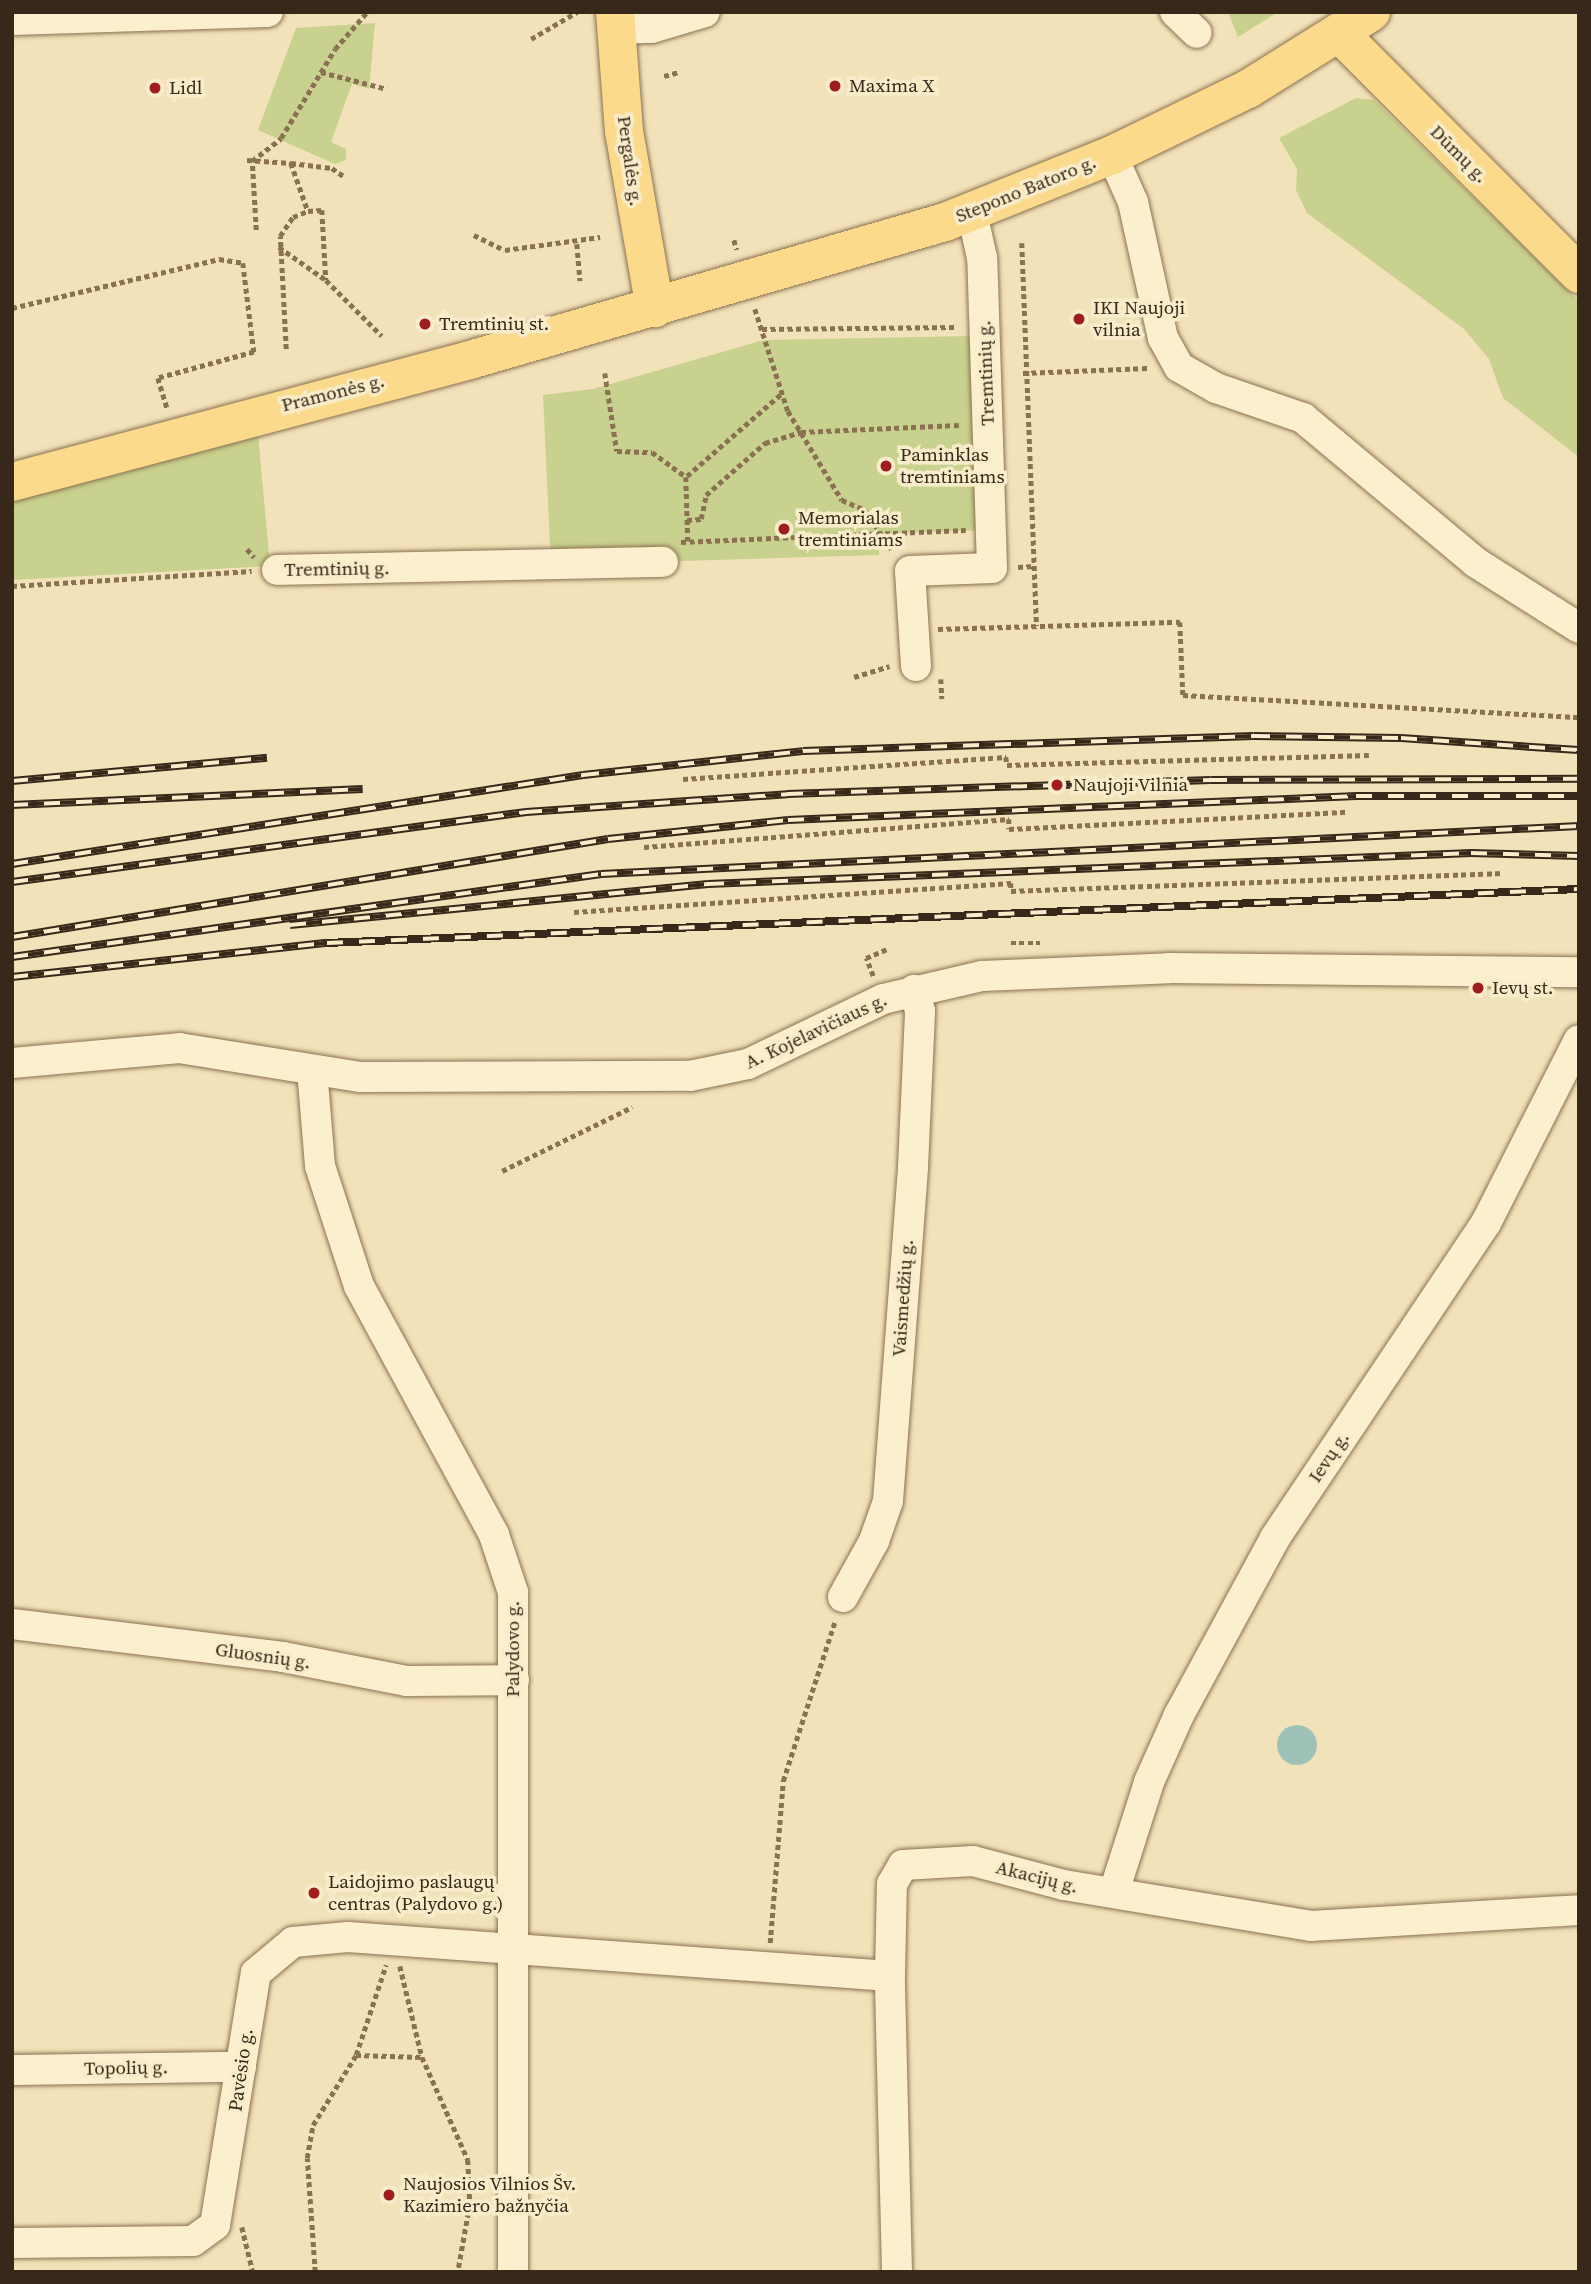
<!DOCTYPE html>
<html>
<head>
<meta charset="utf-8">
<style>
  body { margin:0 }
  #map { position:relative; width:1591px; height:2284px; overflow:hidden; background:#f2e2b9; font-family:"Source Serif 4",serif }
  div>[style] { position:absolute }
  .green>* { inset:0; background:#c8d18d }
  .water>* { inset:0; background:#9fc2b8 }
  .round { border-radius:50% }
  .path>* { height:4.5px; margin-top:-2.25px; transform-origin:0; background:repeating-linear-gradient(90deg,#8a7152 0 5px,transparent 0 8.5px) }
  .roads { filter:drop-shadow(0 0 2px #8a7152) drop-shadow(0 0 2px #8a7152) }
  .minor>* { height:30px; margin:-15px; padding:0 15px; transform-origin:15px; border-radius:15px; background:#fcefcd }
  .major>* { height:38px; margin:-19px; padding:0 19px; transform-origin:19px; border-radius:19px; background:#fbda8b }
  .rail>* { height:8px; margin-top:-4px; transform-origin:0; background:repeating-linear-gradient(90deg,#f9ecca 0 16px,#372819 0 32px); box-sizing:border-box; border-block:2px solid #372819 }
  .dots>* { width:19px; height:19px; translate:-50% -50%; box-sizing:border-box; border:4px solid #f9ecca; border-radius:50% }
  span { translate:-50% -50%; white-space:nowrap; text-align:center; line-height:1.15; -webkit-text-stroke:7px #f9ecca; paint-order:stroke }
  .poi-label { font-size:19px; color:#372819 }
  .left { translate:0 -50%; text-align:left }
  .street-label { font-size:19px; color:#372819 }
  .frame { position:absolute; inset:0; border:14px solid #372819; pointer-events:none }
</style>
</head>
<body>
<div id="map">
  <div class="green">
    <div style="clip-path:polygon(1228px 12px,1278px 12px,1238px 37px)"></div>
    <div style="clip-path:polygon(375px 23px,369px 89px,352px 84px,331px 142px,346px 149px,346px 160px,335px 164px,258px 130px,296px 28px)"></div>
    <div style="clip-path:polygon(1356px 98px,1374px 100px,1579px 301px,1579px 457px,1503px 398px,1489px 359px,1464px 329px,1307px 213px,1296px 190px,1297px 169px,1279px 138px)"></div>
    <div style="clip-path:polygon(972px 336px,983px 530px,879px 534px,879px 555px,551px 565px,543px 395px,593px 389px,764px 340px)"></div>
    <div style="clip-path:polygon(257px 423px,270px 566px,12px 580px,12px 498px)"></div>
  </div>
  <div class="water">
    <div class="round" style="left:1277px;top:1725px;width:40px;height:40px"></div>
  </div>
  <div class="path">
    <div style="left:531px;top:39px;width:53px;rotate:-30.4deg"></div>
    <div style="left:321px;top:72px;width:68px;rotate:14.4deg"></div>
    <div style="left:664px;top:76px;width:16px;rotate:-15deg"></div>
    <div style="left:247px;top:160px;width:44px;rotate:3.9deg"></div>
    <div style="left:291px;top:163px;width:51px;rotate:70.5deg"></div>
    <div style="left:308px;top:211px;width:14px;rotate:-4deg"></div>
    <div style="left:322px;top:210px;width:70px;rotate:86.7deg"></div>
    <div style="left:326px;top:280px;width:79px;rotate:45deg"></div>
    <div style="left:291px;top:163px;width:41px;rotate:7deg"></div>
    <div style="left:332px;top:168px;width:16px;rotate:35deg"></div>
    <div style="left:256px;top:230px;width:69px;rotate:-93.3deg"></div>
    <div style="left:252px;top:161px;width:37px;rotate:-38deg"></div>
    <div style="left:281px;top:138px;width:104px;rotate:-58.8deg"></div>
    <div style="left:335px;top:49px;width:49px;rotate:-49.1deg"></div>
    <div style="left:474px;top:235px;width:34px;rotate:26deg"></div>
    <div style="left:505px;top:250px;width:96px;rotate:-7.8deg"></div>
    <div style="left:734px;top:240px;width:10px;rotate:73deg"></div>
    <div style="left:1022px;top:243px;width:383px;rotate:87.8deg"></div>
    <div style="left:577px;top:244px;width:37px;rotate:85deg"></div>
    <div style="left:279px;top:247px;width:57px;rotate:35.1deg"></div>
    <div style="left:12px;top:308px;width:213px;rotate:-13.3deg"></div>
    <div style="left:219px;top:259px;width:24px;rotate:9deg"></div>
    <div style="left:243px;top:263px;width:90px;rotate:83deg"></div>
    <div style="left:254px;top:352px;width:99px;rotate:164.8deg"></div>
    <div style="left:158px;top:378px;width:31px;rotate:73deg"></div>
    <div style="left:755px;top:309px;width:107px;rotate:72.1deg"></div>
    <div style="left:788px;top:411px;width:104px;rotate:58.8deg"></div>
    <div style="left:842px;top:500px;width:25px;rotate:23deg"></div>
    <div style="left:865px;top:510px;width:48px;rotate:56deg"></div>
    <div style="left:762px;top:329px;width:195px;rotate:-0.6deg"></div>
    <div style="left:286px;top:349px;width:113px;rotate:-93deg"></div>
    <div style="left:280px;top:236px;width:23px;rotate:-56deg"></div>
    <div style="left:293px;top:217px;width:16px;rotate:-22deg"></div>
    <div style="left:605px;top:373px;width:79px;rotate:81.3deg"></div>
    <div style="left:617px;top:451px;width:35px;rotate:2deg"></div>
    <div style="left:652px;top:452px;width:42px;rotate:36.3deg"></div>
    <div style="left:686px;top:477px;width:64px;rotate:88.2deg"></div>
    <div style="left:1023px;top:373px;width:125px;rotate:-2.3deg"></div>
    <div style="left:687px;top:476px;width:125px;rotate:-41.1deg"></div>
    <div style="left:687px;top:520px;width:14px;rotate:-4deg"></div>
    <div style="left:701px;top:519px;width:25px;rotate:-78deg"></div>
    <div style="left:706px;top:495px;width:79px;rotate:-41.4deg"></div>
    <div style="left:765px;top:443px;width:38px;rotate:-17deg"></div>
    <div style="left:801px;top:432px;width:158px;rotate:-2.5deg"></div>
    <div style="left:681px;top:542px;width:285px;rotate:-2.4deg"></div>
    <div style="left:247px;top:549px;width:11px;rotate:49deg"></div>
    <div style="left:1018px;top:567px;width:16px;rotate:-4deg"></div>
    <div style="left:12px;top:586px;width:240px;rotate:-3.6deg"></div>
    <div style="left:938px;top:629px;width:242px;rotate:-1.7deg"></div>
    <div style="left:1180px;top:622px;width:73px;rotate:87.6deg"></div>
    <div style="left:1183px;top:695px;width:397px;rotate:3.2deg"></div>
    <div style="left:854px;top:677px;width:37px;rotate:-17deg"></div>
    <div style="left:941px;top:679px;width:20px;rotate:87deg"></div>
    <div style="left:683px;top:779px;width:324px;rotate:-3.9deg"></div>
    <div style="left:1006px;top:757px;width:8px;rotate:83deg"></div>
    <div style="left:1007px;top:765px;width:362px;rotate:-1.6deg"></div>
    <div style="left:644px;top:847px;width:366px;rotate:-4.4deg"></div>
    <div style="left:1009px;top:819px;width:10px;rotate:90deg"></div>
    <div style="left:1009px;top:829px;width:339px;rotate:-2.9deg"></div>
    <div style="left:574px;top:912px;width:438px;rotate:-3.8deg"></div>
    <div style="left:1011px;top:883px;width:8px;rotate:90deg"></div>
    <div style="left:1011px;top:891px;width:493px;rotate:-2.1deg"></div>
    <div style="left:1011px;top:943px;width:29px"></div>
    <div style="left:873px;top:976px;width:19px;rotate:-111deg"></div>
    <div style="left:866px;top:958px;width:25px;rotate:-23deg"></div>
    <div style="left:502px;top:1171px;width:145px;rotate:-26.2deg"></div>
    <div style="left:770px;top:1943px;width:163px;rotate:-85.4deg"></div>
    <div style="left:783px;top:1781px;width:168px;rotate:-72deg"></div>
    <div style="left:400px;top:1966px;width:94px;rotate:76.4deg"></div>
    <div style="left:422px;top:2057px;width:113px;rotate:65.9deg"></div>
    <div style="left:468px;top:2160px;width:44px;rotate:87.4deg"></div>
    <div style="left:470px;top:2204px;width:69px;rotate:100deg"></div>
    <div style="left:356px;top:2055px;width:66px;rotate:1.7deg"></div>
    <div style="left:242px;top:2227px;width:46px;rotate:76.3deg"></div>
    <div style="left:315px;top:2272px;width:114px;rotate:-94deg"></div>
    <div style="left:307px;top:2158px;width:34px;rotate:-80deg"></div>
    <div style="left:313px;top:2125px;width:82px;rotate:-58.4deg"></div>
    <div style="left:356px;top:2055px;width:95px;rotate:-71.6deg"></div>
  </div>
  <div class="roads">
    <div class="minor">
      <div style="left:1175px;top:12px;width:30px;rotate:44deg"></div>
      <div style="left:12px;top:20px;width:256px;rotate:-1.8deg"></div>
      <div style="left:615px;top:29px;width:37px;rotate:-2deg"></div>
      <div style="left:652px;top:28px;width:55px;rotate:-16.8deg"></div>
      <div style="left:1112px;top:155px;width:51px;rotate:65.9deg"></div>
      <div style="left:1133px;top:202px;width:139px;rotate:77.6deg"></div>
      <div style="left:1163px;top:338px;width:33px;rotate:61deg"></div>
      <div style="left:1179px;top:367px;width:43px;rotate:29.6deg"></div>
      <div style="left:1216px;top:388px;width:92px;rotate:19deg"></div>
      <div style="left:1303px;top:418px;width:224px;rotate:39.9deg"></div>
      <div style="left:1475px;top:562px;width:123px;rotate:32.4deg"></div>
      <div style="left:277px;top:570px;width:386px;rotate:-1.2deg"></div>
      <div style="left:916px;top:666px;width:95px;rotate:-93.6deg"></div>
      <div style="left:910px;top:571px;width:82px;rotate:-2.1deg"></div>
      <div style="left:992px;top:568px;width:310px;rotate:-91.8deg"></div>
      <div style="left:982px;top:258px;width:47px;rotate:-102.3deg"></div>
      <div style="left:12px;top:1063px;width:168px;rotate:-5.1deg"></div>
      <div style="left:179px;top:1048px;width:184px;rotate:9.1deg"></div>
      <div style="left:361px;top:1077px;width:329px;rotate:-0.2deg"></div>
      <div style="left:690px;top:1076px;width:59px;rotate:-11.7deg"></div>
      <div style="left:748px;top:1064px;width:150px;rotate:-25.7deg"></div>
      <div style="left:883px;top:999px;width:102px;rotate:-13.1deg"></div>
      <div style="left:982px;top:976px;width:187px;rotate:-2.4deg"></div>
      <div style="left:1169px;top:968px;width:410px;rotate:0.6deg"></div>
      <div style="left:312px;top:1070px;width:96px;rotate:85.2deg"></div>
      <div style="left:320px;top:1166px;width:126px;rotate:72deg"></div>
      <div style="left:359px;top:1286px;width:283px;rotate:61.5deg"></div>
      <div style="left:494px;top:1535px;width:60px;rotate:71.6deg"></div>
      <div style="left:513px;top:1592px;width:680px;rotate:90deg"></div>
      <div style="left:843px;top:1597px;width:64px;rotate:-61deg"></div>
      <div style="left:874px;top:1541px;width:42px;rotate:-70.7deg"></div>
      <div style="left:888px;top:1501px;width:335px;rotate:-85.7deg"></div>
      <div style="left:913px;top:1167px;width:156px;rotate:-87.4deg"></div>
      <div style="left:920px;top:1011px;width:22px;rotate:-106deg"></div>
      <div style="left:12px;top:1624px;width:273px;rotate:6.9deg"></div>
      <div style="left:283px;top:1657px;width:126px;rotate:11deg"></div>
      <div style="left:407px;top:1681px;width:107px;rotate:-0.5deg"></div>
      <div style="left:1114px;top:1892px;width:115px;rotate:-72.3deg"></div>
      <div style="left:1149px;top:1782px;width:73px;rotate:-65.9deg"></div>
      <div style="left:1179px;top:1715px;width:201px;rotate:-61.5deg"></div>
      <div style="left:1275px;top:1538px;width:379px;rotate:-56.2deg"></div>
      <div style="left:1486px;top:1223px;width:205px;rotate:-63.1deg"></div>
      <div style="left:12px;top:2070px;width:229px;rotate:-0.8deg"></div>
      <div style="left:12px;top:2243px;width:181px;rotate:-0.6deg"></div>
      <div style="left:193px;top:2241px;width:27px;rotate:-36deg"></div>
      <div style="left:215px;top:2225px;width:255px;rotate:-80.8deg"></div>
      <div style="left:256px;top:1973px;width:48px;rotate:-40deg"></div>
      <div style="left:293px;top:1942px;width:55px;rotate:-5.2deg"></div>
      <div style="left:348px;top:1937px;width:543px;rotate:4.12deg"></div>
      <div style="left:897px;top:2272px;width:296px;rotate:-91.4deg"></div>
      <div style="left:890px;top:1976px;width:92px;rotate:-88.8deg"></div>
      <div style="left:892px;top:1884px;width:22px;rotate:-60deg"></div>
      <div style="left:903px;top:1865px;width:70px;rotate:-3.3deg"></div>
      <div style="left:973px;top:1861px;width:94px;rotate:14.8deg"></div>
      <div style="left:1064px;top:1885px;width:250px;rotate:9.4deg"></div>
      <div style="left:1311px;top:1926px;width:268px;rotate:-3.4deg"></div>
    </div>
    <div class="major">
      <div style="left:615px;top:12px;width:119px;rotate:85.7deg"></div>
      <div style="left:624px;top:131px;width:180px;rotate:80.1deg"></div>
      <div style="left:1340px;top:34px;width:339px;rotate:45.1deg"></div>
      <div style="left:12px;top:482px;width:474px;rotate:-14.9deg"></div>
      <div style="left:470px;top:360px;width:495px;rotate:-16.2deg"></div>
      <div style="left:945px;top:222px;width:180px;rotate:-21.9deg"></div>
      <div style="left:1112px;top:155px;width:151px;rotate:-25.9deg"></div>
      <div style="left:1248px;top:89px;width:145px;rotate:-32deg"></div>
    </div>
  </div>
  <div class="rail">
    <div style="left:12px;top:781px;width:256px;rotate:-5.2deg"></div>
    <div style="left:12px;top:805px;width:351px;rotate:-2.6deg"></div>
    <div style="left:12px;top:864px;width:578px;rotate:-8.86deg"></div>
    <div style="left:583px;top:775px;width:221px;rotate:-6.2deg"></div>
    <div style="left:803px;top:751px;width:451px;rotate:-1.9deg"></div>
    <div style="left:1254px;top:736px;width:147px;rotate:0.8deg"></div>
    <div style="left:1401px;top:738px;width:178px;rotate:3.9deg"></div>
    <div style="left:12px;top:882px;width:519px;rotate:-7.76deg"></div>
    <div style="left:526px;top:812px;width:262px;rotate:-3.9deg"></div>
    <div style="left:787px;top:794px;width:424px;rotate:-1.9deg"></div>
    <div style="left:1211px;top:780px;width:368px;rotate:-0.2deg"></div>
    <div style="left:290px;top:925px;width:420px;rotate:-5.6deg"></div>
    <div style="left:708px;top:884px;width:764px;rotate:-2.33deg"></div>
    <div style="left:1471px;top:853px;width:108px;rotate:1.6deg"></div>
    <div style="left:12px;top:937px;width:604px;rotate:-9.34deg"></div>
    <div style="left:608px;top:839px;width:181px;rotate:-6deg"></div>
    <div style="left:788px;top:820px;width:569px;rotate:-2.42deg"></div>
    <div style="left:1356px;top:796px;width:223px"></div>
    <div style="left:12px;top:957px;width:595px;rotate:-8.02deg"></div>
    <div style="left:601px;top:874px;width:979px;rotate:-2.81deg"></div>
    <div style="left:12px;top:977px;width:317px;rotate:-6.2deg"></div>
    <div style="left:327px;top:943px;width:1253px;rotate:-2.47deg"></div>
  </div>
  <div class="dots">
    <div style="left:835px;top:86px;background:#9f1d1c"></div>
    <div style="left:155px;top:88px;background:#9f1d1c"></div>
    <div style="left:1079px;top:319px;background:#9f1d1c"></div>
    <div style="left:425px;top:324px;background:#9f1d1c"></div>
    <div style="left:886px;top:466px;background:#9f1d1c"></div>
    <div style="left:784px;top:529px;background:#9f1d1c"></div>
    <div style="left:1057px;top:785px;background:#9f1d1c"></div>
    <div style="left:1478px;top:988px;background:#9f1d1c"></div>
    <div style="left:314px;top:1893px;background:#9f1d1c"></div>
    <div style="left:389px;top:2195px;background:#9f1d1c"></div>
  </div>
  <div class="poi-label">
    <span class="left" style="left:849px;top:86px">Maxima X</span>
    <span class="left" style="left:169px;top:88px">Lidl</span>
    <span class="left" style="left:1093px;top:319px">IKI Naujoji<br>vilnia</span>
    <span class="left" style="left:439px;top:324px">Tremtinių st.</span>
    <span class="left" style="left:900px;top:466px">Paminklas<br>tremtiniams</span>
    <span class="left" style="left:798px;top:529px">Memorialas<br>tremtiniams</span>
    <span class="left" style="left:1073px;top:785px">Naujoji Vilnia</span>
    <span class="left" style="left:1492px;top:988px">Ievų st.</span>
    <span class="left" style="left:328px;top:1893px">Laidojimo paslaugų<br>centras (Palydovo g.)</span>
    <span class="left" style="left:403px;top:2195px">Naujosios Vilnios Šv.<br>Kazimiero bažnyčia</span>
  </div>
  <div class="street-label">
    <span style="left:1459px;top:154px;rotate:45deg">Dūmų g.</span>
    <span style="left:630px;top:161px;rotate:82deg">Pergalės g.</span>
    <span style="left:1026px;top:189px;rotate:-22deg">Stepono Batoro g.</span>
    <span style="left:986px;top:373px;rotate:-92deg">Tremtinių g.</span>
    <span style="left:333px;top:393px;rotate:-14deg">Pramonės g.</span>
    <span style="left:337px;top:569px;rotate:-1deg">Tremtinių g.</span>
    <span style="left:816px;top:1031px;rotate:-25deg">A. Kojelavičiaus g.</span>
    <span style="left:903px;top:1298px;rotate:-86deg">Vaismedžių g.</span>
    <span style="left:1329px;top:1457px;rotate:-56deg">Ievų g.</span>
    <span style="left:513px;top:1649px;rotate:-90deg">Palydovo g.</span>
    <span style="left:263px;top:1656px;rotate:8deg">Gluosnių g.</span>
    <span style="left:1037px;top:1877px;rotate:14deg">Akacijų g.</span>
    <span style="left:126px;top:2068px;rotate:-1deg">Topolių g.</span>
    <span style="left:241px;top:2070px;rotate:-82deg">Pavėsio g.</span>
  </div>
  <div class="frame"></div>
</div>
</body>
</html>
